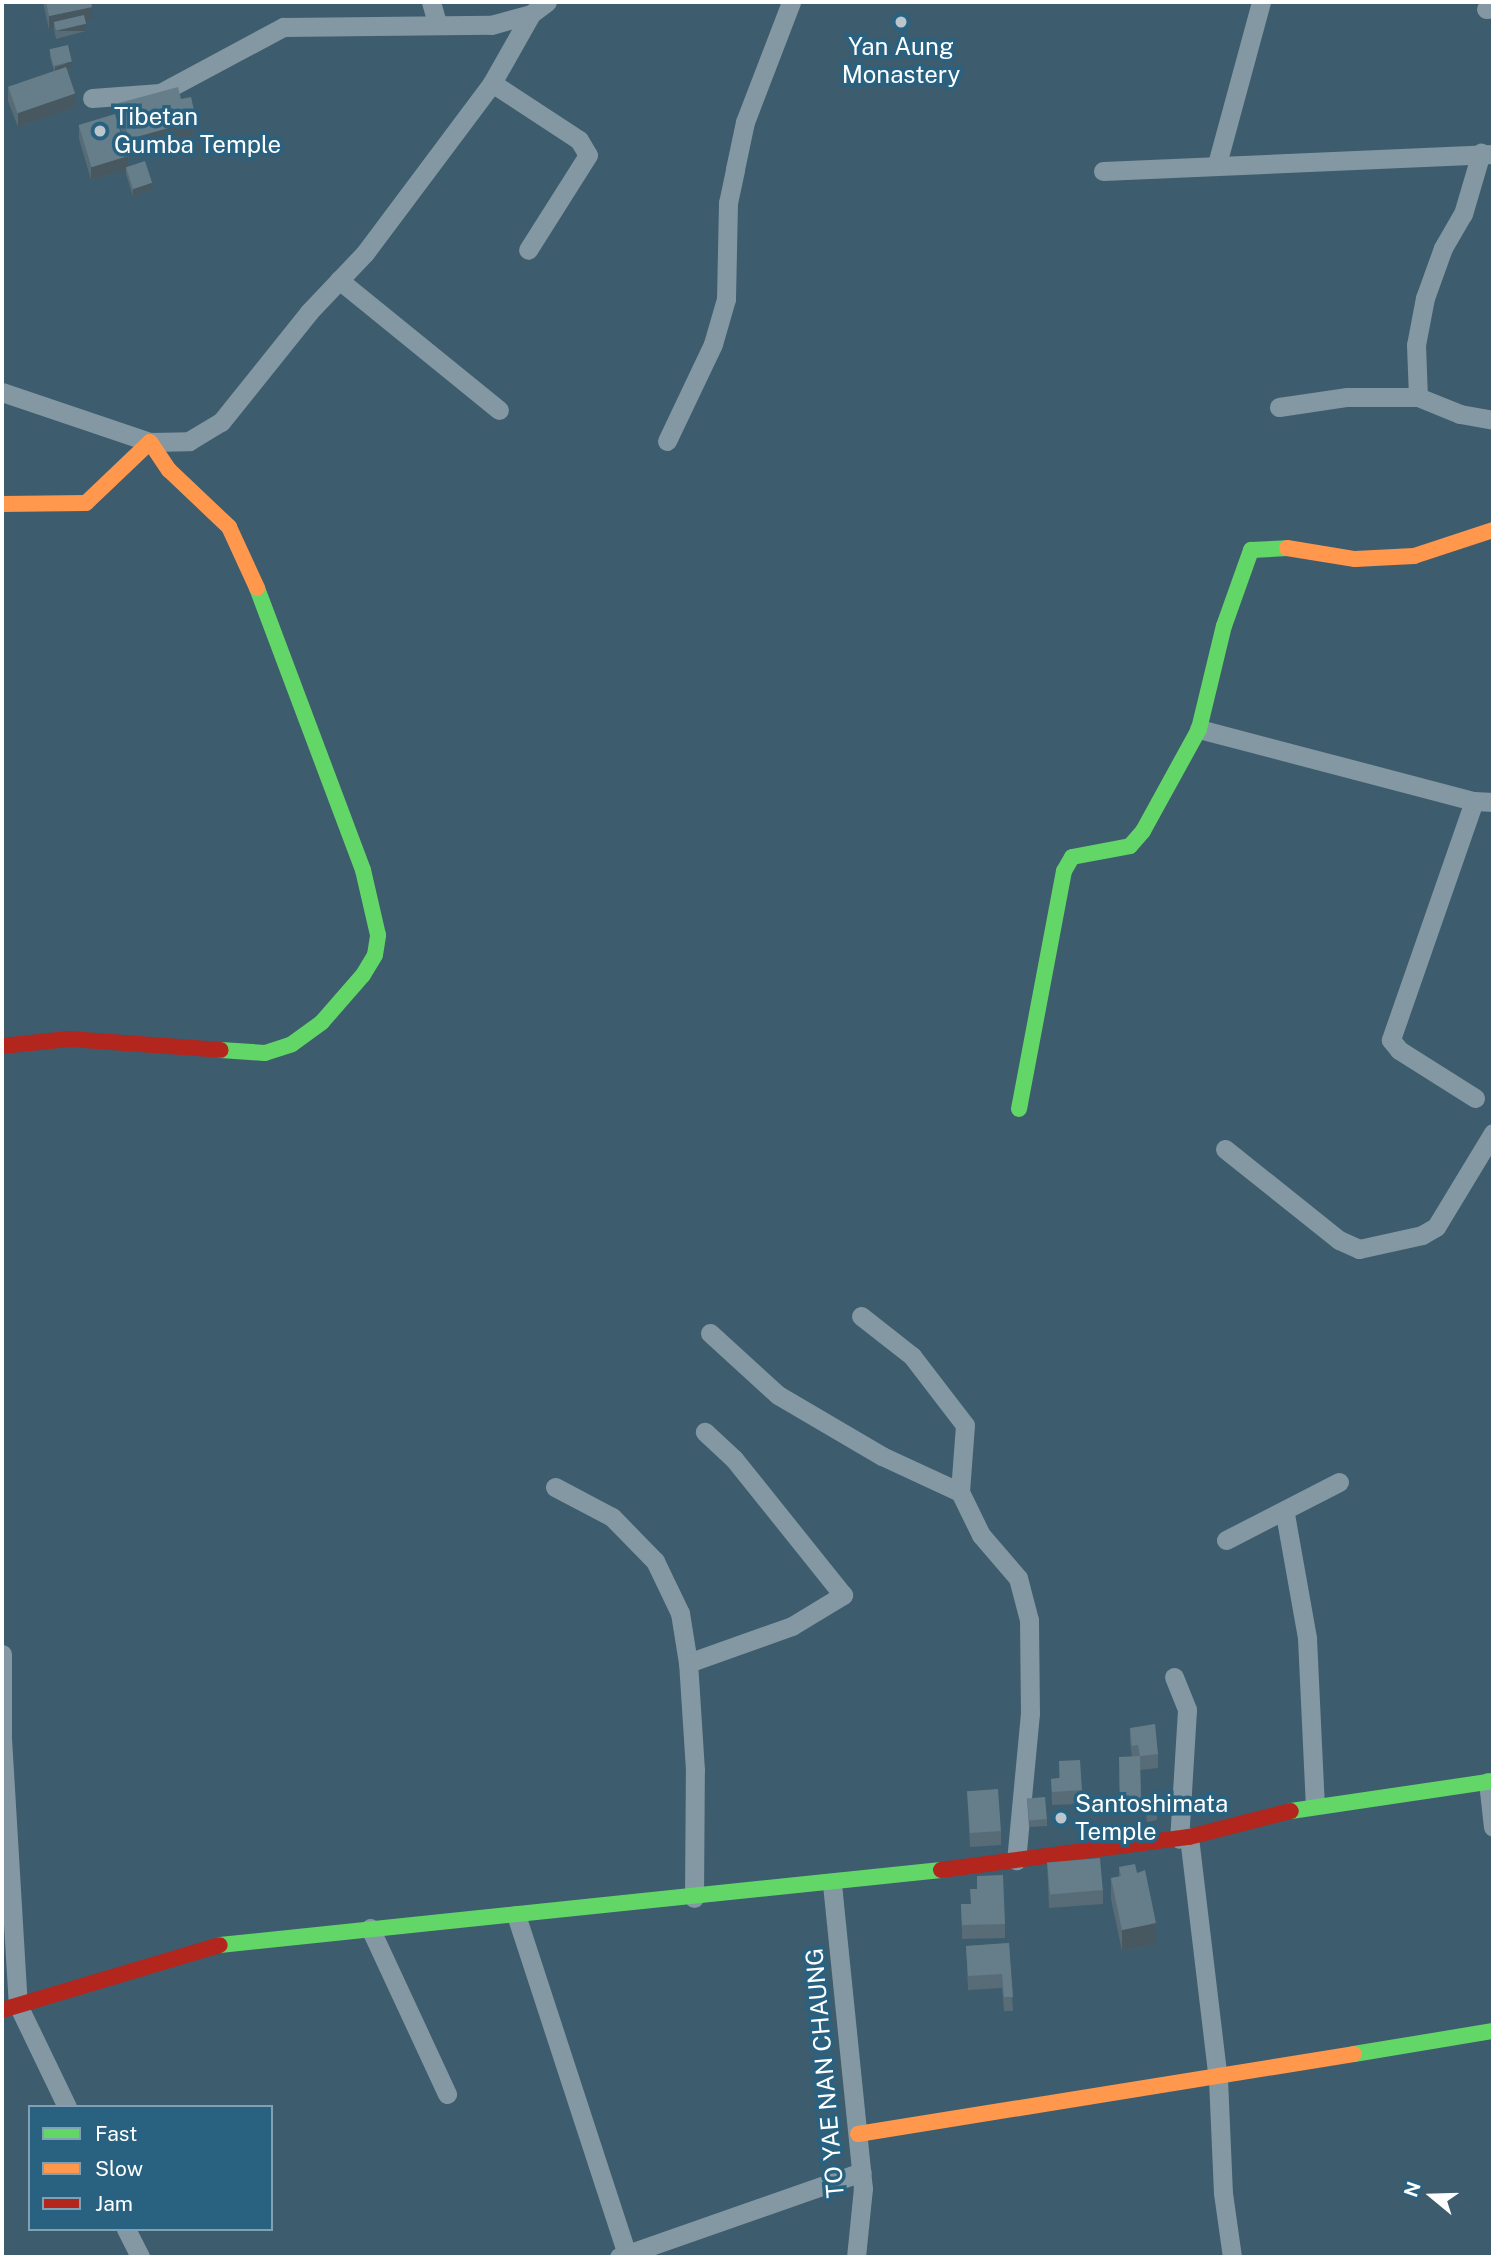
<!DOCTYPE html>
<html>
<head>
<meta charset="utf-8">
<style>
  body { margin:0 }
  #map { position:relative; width:1495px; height:2259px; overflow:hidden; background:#3d5c6d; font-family:"Public Sans",sans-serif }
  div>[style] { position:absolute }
  .street>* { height:19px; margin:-9.5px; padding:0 9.5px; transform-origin:9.5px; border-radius:9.5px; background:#8398a3 }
  .fast>* { height:16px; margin:-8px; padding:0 8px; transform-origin:8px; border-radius:8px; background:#63d668 }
  .slow>* { height:16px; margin:-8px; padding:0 8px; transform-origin:8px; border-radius:8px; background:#ff974d }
  .jam>* { height:16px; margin:-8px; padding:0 8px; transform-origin:8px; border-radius:8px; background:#b3261e }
  .wall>* { inset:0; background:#586c77 }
  .shaded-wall>* { inset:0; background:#475861; transform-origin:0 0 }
  .building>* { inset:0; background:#667e8a; transform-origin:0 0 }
  .dots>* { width:19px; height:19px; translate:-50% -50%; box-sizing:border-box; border:4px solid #296281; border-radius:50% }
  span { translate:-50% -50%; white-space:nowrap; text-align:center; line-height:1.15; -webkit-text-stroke:7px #296281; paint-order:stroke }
  .poi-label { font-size:24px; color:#fff }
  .left { translate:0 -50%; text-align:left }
  .street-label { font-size:24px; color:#fff }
  .frame { position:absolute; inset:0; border:4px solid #fff; pointer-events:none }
  .legend { position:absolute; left:28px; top:2105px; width:245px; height:126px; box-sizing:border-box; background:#296281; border:2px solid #7fa1b3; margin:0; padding:9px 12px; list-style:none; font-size:21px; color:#fff }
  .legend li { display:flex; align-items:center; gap:14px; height:35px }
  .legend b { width:35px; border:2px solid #7fa1b3 }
  .north { position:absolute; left:1397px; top:2161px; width:70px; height:70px; -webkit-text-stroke:5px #296281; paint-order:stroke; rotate:289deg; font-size:19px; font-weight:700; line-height:28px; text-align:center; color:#fff }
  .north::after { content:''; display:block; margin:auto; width:24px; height:32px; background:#fff; clip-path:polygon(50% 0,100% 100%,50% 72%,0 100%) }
</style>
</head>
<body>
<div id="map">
  <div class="street">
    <div style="left:431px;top:2px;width:22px;rotate:74deg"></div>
    <div style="left:1486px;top:9px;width:7px;rotate:-8deg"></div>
    <div style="left:492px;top:83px;width:104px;rotate:33.2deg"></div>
    <div style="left:579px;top:140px;width:17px;rotate:59deg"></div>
    <div style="left:588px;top:155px;width:112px;rotate:122.3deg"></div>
    <div style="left:92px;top:98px;width:68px;rotate:-4.2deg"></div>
    <div style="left:160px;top:93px;width:140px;rotate:-28.2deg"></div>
    <div style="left:283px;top:27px;width:208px;rotate:-0.6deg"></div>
    <div style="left:491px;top:25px;width:41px;rotate:-15.4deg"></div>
    <div style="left:531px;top:14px;width:20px;rotate:-37deg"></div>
    <div style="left:1217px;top:164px;width:168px;rotate:-74.8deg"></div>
    <div style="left:1103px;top:171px;width:390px;rotate:-2.5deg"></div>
    <div style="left:339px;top:280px;width:206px;rotate:39.1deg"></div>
    <div style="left:2px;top:392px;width:156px;rotate:18.7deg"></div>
    <div style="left:150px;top:442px;width:39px;rotate:-1deg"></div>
    <div style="left:189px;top:441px;width:37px;rotate:-31deg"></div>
    <div style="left:221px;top:422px;width:141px;rotate:-51.3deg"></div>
    <div style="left:309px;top:312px;width:81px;rotate:-46.5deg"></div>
    <div style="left:365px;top:253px;width:212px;rotate:-53.2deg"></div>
    <div style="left:492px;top:83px;width:79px;rotate:-60.5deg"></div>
    <div style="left:1418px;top:397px;width:52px;rotate:-92.2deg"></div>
    <div style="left:1416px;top:345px;width:48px;rotate:-79.2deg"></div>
    <div style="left:1425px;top:298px;width:53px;rotate:-70.2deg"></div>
    <div style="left:1443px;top:248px;width:39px;rotate:-60deg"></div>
    <div style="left:1463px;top:214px;width:64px;rotate:-73.6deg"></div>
    <div style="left:1279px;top:407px;width:69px;rotate:-8.4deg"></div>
    <div style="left:1347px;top:397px;width:71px"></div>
    <div style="left:1418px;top:397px;width:45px;rotate:22deg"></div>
    <div style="left:1460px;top:414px;width:34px;rotate:10deg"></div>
    <div style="left:667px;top:441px;width:107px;rotate:-64.6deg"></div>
    <div style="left:713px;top:344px;width:47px;rotate:-73.9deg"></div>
    <div style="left:726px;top:299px;width:96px;rotate:-88.8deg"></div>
    <div style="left:728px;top:203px;width:35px;rotate:-78deg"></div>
    <div style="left:735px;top:169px;width:48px;rotate:-78deg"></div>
    <div style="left:745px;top:122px;width:129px;rotate:-69deg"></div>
    <div style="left:1199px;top:729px;width:284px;rotate:14.7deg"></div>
    <div style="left:1474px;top:801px;width:19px;rotate:3deg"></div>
    <div style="left:1474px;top:801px;width:253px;rotate:109.2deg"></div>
    <div style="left:1391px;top:1040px;width:13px;rotate:51deg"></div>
    <div style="left:1399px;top:1050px;width:90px;rotate:32.3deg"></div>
    <div style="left:1225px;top:1149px;width:146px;rotate:38.6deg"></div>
    <div style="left:1339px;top:1240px;width:22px;rotate:24deg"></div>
    <div style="left:1359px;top:1249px;width:65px;rotate:-12.5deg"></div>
    <div style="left:1422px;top:1235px;width:16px;rotate:-30deg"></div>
    <div style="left:1436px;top:1227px;width:110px;rotate:-58.8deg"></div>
    <div style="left:861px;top:1316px;width:65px;rotate:38.1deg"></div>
    <div style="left:912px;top:1356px;width:87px;rotate:52.5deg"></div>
    <div style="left:965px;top:1425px;width:67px;rotate:94.3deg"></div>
    <div style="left:960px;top:1492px;width:48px;rotate:64deg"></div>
    <div style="left:981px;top:1535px;width:57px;rotate:49.3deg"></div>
    <div style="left:1018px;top:1578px;width:43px;rotate:75.3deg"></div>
    <div style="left:1029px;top:1620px;width:93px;rotate:89.4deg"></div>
    <div style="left:1030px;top:1713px;width:148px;rotate:95.4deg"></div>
    <div style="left:710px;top:1333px;width:92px;rotate:42.4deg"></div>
    <div style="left:778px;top:1395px;width:121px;rotate:30.4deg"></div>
    <div style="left:882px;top:1456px;width:86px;rotate:24.8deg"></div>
    <div style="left:555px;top:1487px;width:64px;rotate:27.8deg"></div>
    <div style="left:612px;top:1517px;width:62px;rotate:45.7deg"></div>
    <div style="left:655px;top:1561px;width:58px;rotate:64.3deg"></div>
    <div style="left:680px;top:1613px;width:51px;rotate:80.9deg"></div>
    <div style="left:1285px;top:1514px;width:126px;rotate:79.9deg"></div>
    <div style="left:1307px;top:1638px;width:167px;rotate:87.3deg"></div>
    <div style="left:1226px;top:1540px;width:127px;rotate:-27.2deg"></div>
    <div style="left:2px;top:1654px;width:84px;rotate:90deg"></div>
    <div style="left:1174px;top:1677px;width:35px;rotate:68deg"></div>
    <div style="left:1187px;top:1710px;width:129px;rotate:93.5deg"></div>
    <div style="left:2px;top:1738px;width:267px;rotate:86.6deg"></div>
    <div style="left:18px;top:2005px;width:113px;rotate:64.3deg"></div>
    <div style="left:1488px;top:1782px;width:45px;rotate:83.7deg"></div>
    <div style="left:1189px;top:1837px;width:244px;rotate:83.2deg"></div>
    <div style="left:1218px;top:2079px;width:114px;rotate:87.5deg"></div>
    <div style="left:1223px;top:2193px;width:65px;rotate:82deg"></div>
    <div style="left:832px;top:1884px;width:306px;rotate:84.2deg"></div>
    <div style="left:863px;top:2188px;width:69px;rotate:95.8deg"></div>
    <div style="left:694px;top:1898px;width:128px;rotate:-89.6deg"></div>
    <div style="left:695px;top:1770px;width:107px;rotate:-93.7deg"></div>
    <div style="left:688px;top:1663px;width:110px;rotate:-19.6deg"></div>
    <div style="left:792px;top:1626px;width:60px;rotate:-31.3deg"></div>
    <div style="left:843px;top:1595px;width:174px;rotate:-128.7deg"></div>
    <div style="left:734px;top:1459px;width:40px;rotate:-137deg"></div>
    <div style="left:516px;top:1915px;width:357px;rotate:71.9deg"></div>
    <div style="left:370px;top:1928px;width:183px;rotate:65.1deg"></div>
    <div style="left:126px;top:2229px;width:31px;rotate:63deg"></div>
    <div style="left:619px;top:2257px;width:257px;rotate:-19.3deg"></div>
  </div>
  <div class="fast">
    <div style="left:221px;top:1050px;width:44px;rotate:3.9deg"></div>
    <div style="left:265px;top:1053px;width:28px;rotate:-18deg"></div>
    <div style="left:292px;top:1044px;width:37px;rotate:-36deg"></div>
    <div style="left:322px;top:1022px;width:62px;rotate:-48.9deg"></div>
    <div style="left:363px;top:975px;width:23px;rotate:-59deg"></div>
    <div style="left:375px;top:955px;width:20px;rotate:-81deg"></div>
    <div style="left:378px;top:935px;width:67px;rotate:-103deg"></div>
    <div style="left:363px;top:870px;width:301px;rotate:-110.6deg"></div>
    <div style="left:1019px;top:1109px;width:242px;rotate:-79.3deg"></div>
    <div style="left:1064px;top:871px;width:16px;rotate:-60deg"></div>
    <div style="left:1072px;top:857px;width:59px;rotate:-10.7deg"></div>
    <div style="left:1130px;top:846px;width:20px;rotate:-49deg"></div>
    <div style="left:1143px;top:831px;width:116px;rotate:-61.2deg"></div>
    <div style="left:1199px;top:729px;width:106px;rotate:-76.4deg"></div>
    <div style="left:1224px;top:626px;width:81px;rotate:-70.4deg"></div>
    <div style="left:1251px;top:550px;width:36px;rotate:-3deg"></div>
    <div style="left:1291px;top:1811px;width:204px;rotate:-8.4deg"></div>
    <div style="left:220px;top:1945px;width:725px;rotate:-5.94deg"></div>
    <div style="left:1354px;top:2054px;width:141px;rotate:-9.4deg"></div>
  </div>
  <div class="slow">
    <div style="left:2px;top:504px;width:84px;rotate:-0.7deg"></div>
    <div style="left:86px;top:503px;width:88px;rotate:-43.6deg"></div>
    <div style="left:150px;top:442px;width:34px;rotate:56deg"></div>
    <div style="left:169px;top:470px;width:83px;rotate:43.5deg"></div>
    <div style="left:229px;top:527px;width:67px;rotate:65.3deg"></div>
    <div style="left:1287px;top:548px;width:69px;rotate:9.2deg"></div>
    <div style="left:1355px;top:559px;width:59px;rotate:-2.9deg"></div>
    <div style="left:1414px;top:556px;width:83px;rotate:-18.2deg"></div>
    <div style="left:858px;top:2134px;width:502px;rotate:-9.16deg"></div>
  </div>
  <div class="jam">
    <div style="left:2px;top:1046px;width:67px;rotate:-6deg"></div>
    <div style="left:69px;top:1039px;width:152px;rotate:4.1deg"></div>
    <div style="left:941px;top:1870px;width:250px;rotate:-7.6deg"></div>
    <div style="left:1189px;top:1837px;width:105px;rotate:-14.3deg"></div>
    <div style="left:2px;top:2010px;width:227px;rotate:-16.6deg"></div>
  </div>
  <div class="wall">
    <div style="clip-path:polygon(43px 2px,91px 2px,92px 21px,86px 22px,86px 31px,56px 39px,54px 29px,49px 30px)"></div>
    <div style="clip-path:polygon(50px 50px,72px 69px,67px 71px,75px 107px,18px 127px,8px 101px,8px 87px,54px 71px,50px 57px)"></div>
    <div style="clip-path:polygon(181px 99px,194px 130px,187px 143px,129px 159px,128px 156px,128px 166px,152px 190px,133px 196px,126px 174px,126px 170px,91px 180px,79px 139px,79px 125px,128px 154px,119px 124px,119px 103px)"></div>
    <div style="clip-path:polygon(1130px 1728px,1158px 1754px,1158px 1768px,1140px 1770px,1141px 1812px,1120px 1813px,1119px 1771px,1132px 1757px,1130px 1742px)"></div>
    <div style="clip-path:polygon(1059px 1761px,1082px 1790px,1082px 1804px,1052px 1805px,1051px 1779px,1059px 1778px)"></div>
    <div style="clip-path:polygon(967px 1791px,1001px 1831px,1001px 1845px,970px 1847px)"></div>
    <div style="clip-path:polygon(1027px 1798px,1047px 1819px,1047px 1826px,1029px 1827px)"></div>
    <div style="clip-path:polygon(1145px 1802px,1157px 1813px,1157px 1820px,1147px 1822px)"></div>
    <div style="clip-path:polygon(1047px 1862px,1103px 1890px,1103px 1904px,1049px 1908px)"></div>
    <div style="clip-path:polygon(1119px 1867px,1137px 1873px,1156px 1944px,1122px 1951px,1111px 1899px,1111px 1878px,1119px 1877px)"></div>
    <div style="clip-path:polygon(961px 1904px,1005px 1924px,1005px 1938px,962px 1939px)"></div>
    <div style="clip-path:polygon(1009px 1943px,1013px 2011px,1004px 2011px,1002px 1988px,968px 1990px,966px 1946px)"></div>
  </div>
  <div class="shaded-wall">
    <div style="clip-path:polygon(92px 7px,92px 21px,55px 29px,54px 22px,54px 29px,49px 30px,49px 16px)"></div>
    <div style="left:86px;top:24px;width:7px;height:31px;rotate:90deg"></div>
    <div style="clip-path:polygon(72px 62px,72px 69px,55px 74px,55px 67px)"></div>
    <div style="clip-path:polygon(75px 93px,75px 107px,18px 127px,18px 113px)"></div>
    <div style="clip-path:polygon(194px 110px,194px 130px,187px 143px,129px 159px,129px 139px)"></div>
    <div style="clip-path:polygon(128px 156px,128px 169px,126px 167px,126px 170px,91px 180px,91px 167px)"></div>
    <div style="clip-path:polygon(152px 183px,152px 190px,133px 196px,133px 189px)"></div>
    <div style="clip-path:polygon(1156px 1923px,1156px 1944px,1122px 1951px,1122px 1930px)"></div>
  </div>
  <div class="building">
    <div style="clip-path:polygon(46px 2px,91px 2px,92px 7px,49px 16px)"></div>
    <div style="left:84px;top:15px;width:9px;height:31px;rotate:77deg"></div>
    <div style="left:68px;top:45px;width:17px;height:19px;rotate:77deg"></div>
    <div style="left:66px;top:67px;width:28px;height:61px;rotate:71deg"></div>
    <div style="clip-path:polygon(178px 87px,181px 99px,191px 97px,194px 110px,187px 123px,129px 139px,119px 103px)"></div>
    <div style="left:115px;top:114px;width:44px;height:38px;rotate:73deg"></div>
    <div style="left:145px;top:161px;width:23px;height:20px;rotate:72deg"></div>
    <div style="clip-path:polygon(1155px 1724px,1158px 1754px,1140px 1756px,1141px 1799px,1120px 1799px,1119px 1757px,1140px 1756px,1138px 1745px,1132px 1746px,1130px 1728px)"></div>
    <div style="clip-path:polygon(1080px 1760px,1082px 1790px,1052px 1792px,1051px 1779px,1060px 1778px,1059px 1761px)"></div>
    <div style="left:998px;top:1789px;width:42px;height:31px;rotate:86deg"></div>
    <div style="left:1045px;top:1797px;width:22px;height:18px;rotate:85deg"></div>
    <div style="left:1155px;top:1800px;width:13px;height:10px;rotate:81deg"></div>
    <div style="left:1100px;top:1858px;width:32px;height:53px;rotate:85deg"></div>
    <div style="clip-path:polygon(1135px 1864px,1137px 1873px,1145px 1870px,1156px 1923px,1122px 1930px,1111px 1878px,1121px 1876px,1119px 1867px)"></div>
    <div style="clip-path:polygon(1003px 1875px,1005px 1924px,962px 1925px,961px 1904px,971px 1904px,970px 1889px,977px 1889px,977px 1876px)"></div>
    <div style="clip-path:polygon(1009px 1943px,1013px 1997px,1004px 1997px,1002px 1974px,968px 1976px,966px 1946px)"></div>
  </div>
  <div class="dots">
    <div style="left:901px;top:22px;background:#bbc6cc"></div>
    <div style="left:100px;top:131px;background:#bbc6cc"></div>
    <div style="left:1061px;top:1818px;background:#bbc6cc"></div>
  </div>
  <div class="poi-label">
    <span style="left:901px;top:61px">Yan Aung<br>Monastery</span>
    <span class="left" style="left:114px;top:131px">Tibetan<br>Gumba Temple</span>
    <span class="left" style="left:1075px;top:1818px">Santoshimata<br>Temple</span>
  </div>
  <div class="street-label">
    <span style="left:825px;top:2073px;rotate:-95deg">TO YAE NAN CHAUNG</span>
  </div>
  <div class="frame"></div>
  <ul class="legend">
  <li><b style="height:9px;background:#63d668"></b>Fast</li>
  <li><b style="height:9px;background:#ff974d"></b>Slow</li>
  <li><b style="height:9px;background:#b3261e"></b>Jam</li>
  </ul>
  <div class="north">N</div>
</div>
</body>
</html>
